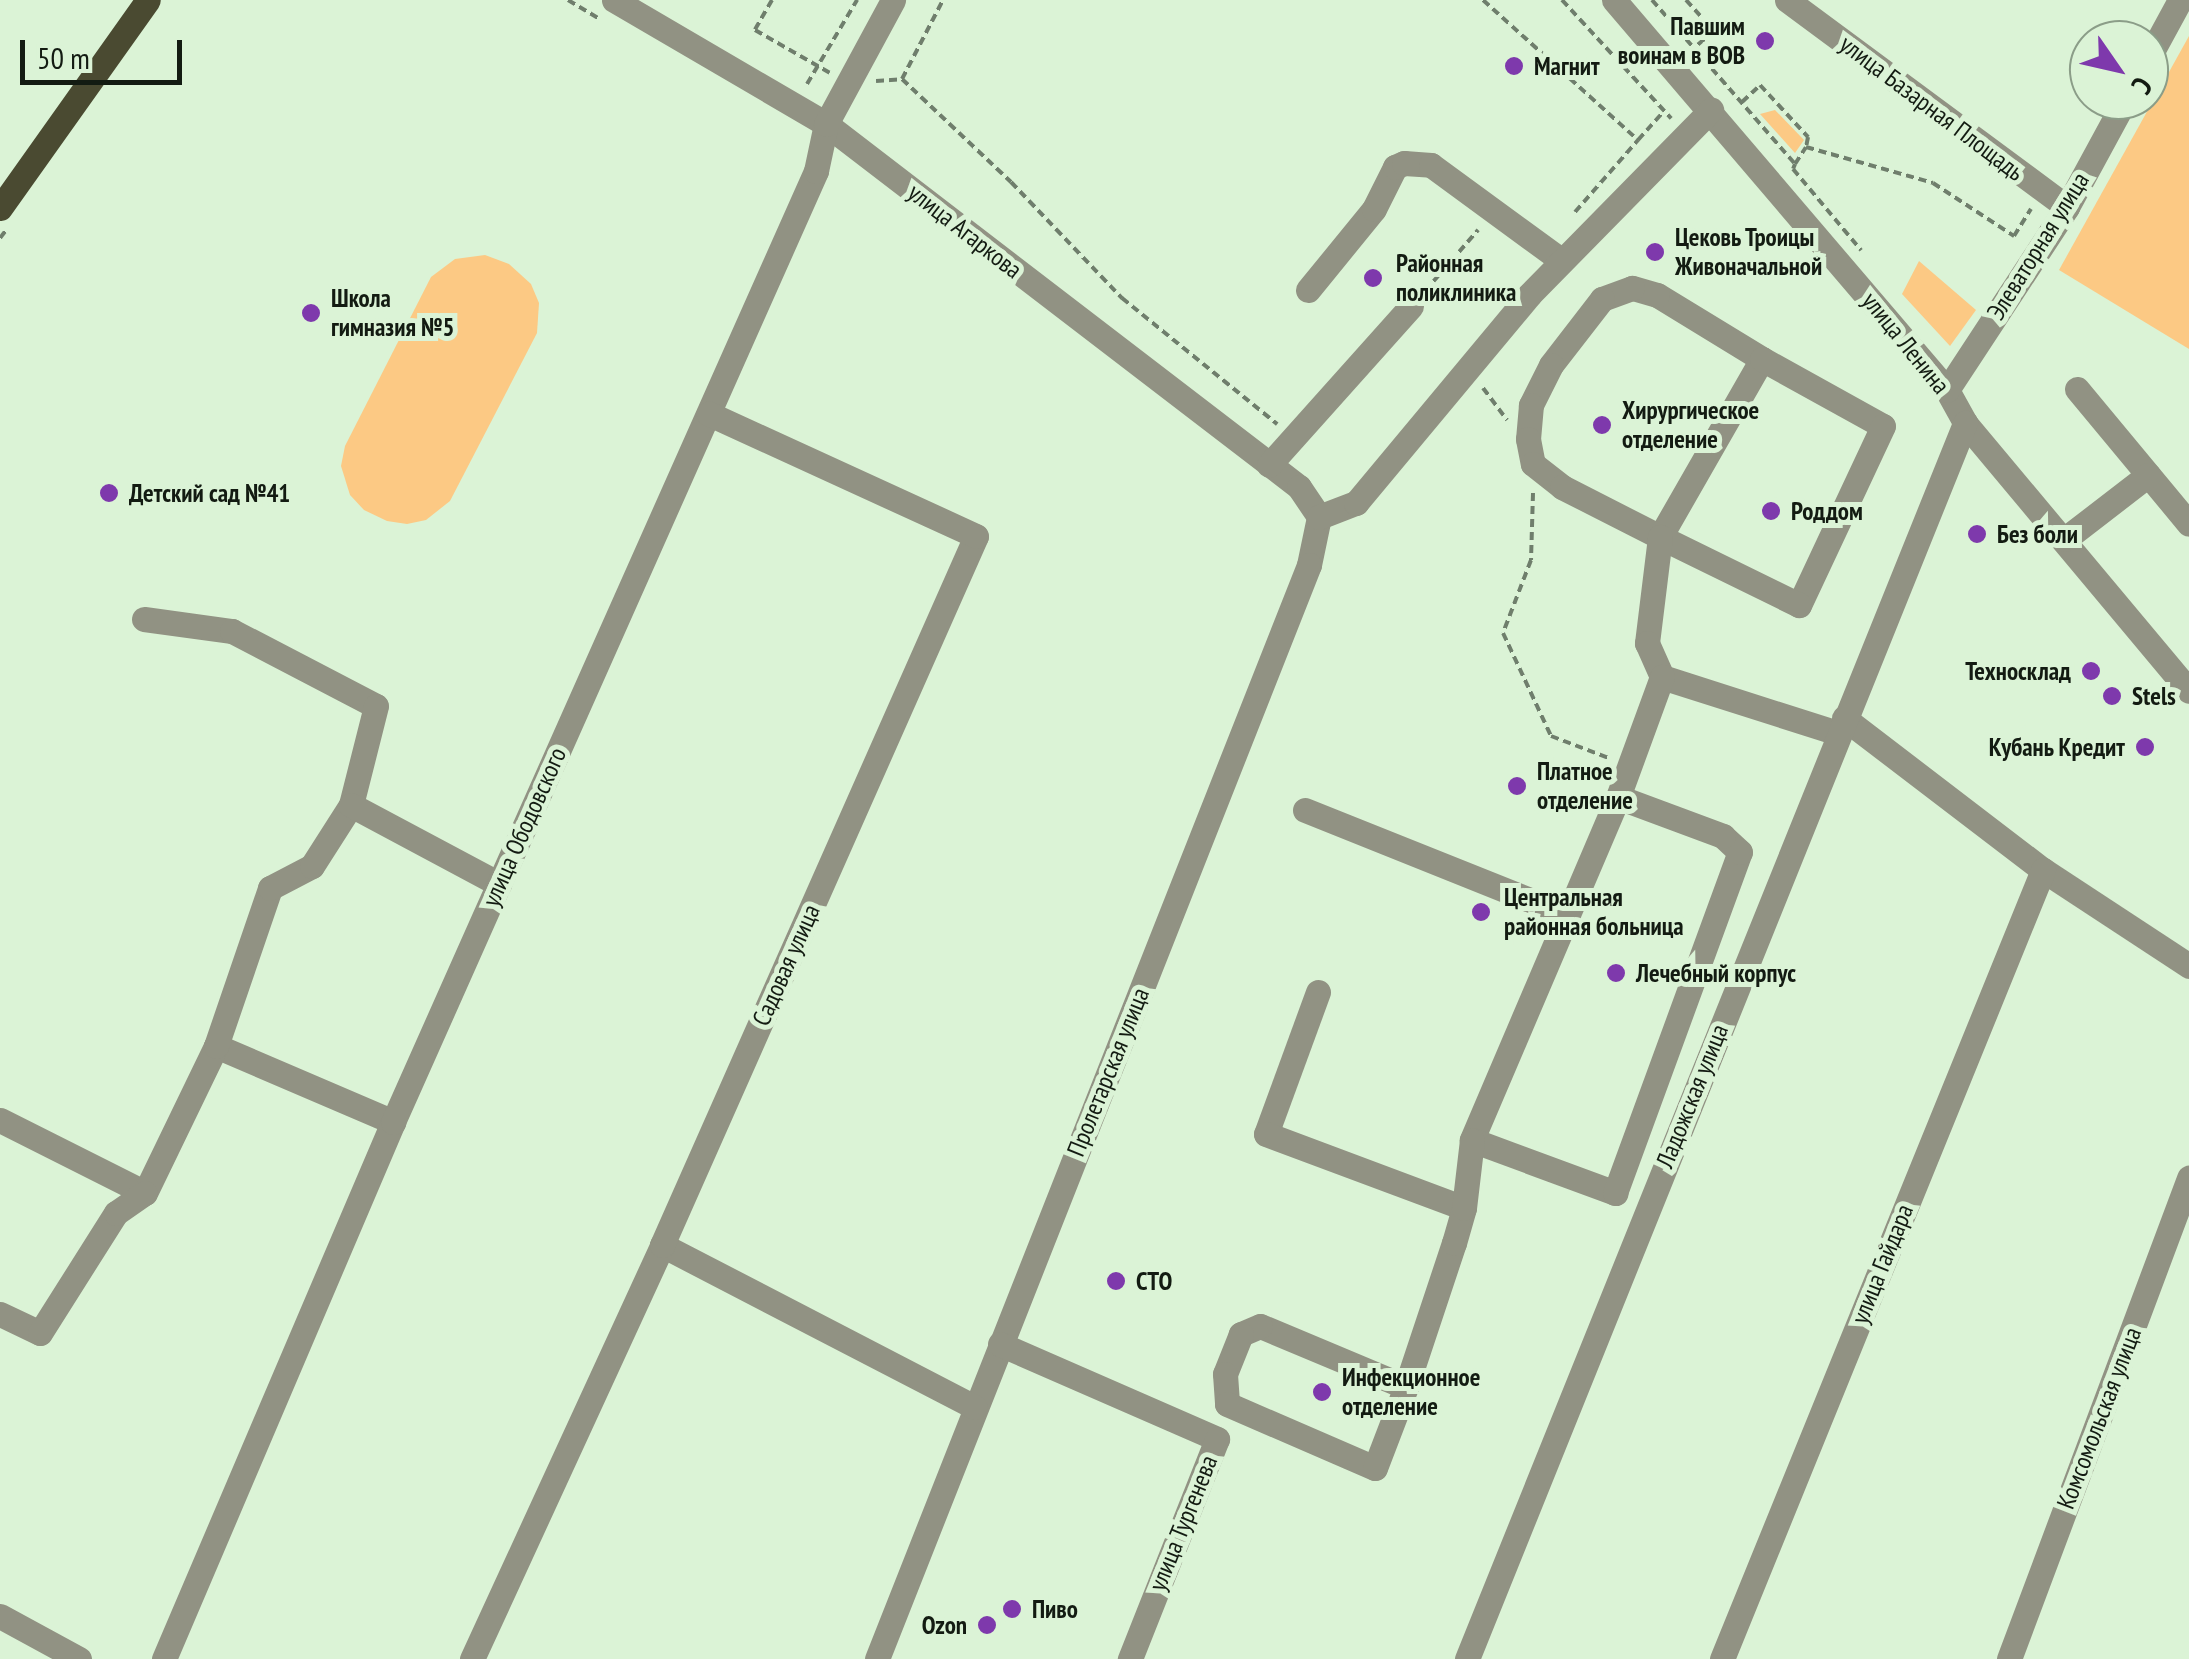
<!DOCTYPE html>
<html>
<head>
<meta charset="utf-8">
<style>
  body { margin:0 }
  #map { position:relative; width:2189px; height:1659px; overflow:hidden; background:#dbf3d6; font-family:"PT Sans Narrow",sans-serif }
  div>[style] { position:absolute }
  .green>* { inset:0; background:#fcc984 }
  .path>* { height:4px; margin-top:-2px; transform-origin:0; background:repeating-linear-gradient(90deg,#6f7e6c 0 8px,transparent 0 13px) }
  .minor>* { height:25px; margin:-12.5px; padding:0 12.5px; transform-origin:12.5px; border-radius:12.5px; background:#919283 }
  .major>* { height:25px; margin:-12.5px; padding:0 12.5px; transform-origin:12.5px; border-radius:12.5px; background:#4a4a31 }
  .dots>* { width:28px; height:28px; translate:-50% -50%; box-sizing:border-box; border:5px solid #dbf3d6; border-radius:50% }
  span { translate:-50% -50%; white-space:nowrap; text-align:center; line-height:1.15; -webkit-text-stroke:10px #dbf3d6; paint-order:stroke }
  .poi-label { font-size:25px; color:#131b12; font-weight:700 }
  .right { translate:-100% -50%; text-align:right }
  .left { translate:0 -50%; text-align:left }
  .street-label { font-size:25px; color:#131b12 }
  .north { position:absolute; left:2069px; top:20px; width:100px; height:100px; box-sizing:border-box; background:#dbf3d6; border:2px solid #8b9d88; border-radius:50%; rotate:124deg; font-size:28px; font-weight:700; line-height:40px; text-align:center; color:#131b12 }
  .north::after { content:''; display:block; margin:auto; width:35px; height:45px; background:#7e39ac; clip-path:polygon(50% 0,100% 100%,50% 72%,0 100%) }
  .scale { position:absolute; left:20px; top:40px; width:162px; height:45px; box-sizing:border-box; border:5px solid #131b12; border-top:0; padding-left:12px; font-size:30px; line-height:35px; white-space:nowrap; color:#131b12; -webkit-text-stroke:8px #dbf3d6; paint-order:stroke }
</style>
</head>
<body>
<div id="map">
  <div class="green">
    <div style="clip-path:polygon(2189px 36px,2189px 349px,2059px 270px)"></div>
    <div style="clip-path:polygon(1775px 110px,1804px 140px,1795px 153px,1760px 114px)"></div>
    <div style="clip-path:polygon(485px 255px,509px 264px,531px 284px,539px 303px,537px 333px,450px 501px,426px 520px,407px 524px,387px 521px,364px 510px,350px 495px,341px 466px,345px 446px,431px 277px,455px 259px)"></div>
    <div style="clip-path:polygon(1919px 261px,1976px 310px,1950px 346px,1902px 294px)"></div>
  </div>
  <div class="path">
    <div style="left:568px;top:0;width:35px;rotate:31deg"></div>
    <div style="left:772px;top:0;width:34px;rotate:120deg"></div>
    <div style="left:755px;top:30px;width:86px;rotate:29.8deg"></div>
    <div style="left:1483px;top:0;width:209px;rotate:42.1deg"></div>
    <div style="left:1638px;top:140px;width:39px;rotate:-48deg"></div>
    <div style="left:1562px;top:0;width:161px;rotate:47.3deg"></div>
    <div style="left:1652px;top:0;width:218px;rotate:48.9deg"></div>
    <div style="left:1795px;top:164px;width:5px;rotate:112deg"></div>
    <div style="left:1793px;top:169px;width:106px;rotate:50deg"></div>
    <div style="left:1686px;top:0;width:42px;rotate:47.9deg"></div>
    <div style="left:1714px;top:31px;width:26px;rotate:140deg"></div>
    <div style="left:902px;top:79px;width:150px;rotate:43.4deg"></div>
    <div style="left:1011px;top:182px;width:161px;rotate:46.3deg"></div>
    <div style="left:1122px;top:298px;width:200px;rotate:39.1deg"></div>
    <div style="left:876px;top:81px;width:26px;rotate:-4deg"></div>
    <div style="left:902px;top:79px;width:89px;rotate:-62.6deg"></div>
    <div style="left:807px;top:84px;width:98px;rotate:-59.2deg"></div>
    <div style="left:1742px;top:102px;width:25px;rotate:-43deg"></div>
    <div style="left:1760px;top:85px;width:71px;rotate:47.3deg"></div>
    <div style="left:1808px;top:137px;width:10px;rotate:101deg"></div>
    <div style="left:1795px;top:164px;width:20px;rotate:-57deg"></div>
    <div style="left:1806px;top:147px;width:132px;rotate:15.8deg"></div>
    <div style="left:1933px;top:183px;width:97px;rotate:33.2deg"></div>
    <div style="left:2014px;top:236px;width:32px;rotate:-58deg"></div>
    <div style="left:1575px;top:212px;width:96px;rotate:-48.8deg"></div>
    <div style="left:0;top:238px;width:11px;rotate:-52deg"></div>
    <div style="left:1425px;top:291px;width:81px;rotate:-49deg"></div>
    <div style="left:1483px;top:388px;width:40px;rotate:53deg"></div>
    <div style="left:1533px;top:493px;width:67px;rotate:91.7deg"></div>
    <div style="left:1531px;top:560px;width:78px;rotate:111deg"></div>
    <div style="left:1503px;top:633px;width:114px;rotate:65deg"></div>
    <div style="left:1551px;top:736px;width:62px;rotate:20.8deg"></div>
  </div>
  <div class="minor">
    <div style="left:614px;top:0;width:246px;rotate:30.3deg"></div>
    <div style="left:826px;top:124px;width:596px;rotate:37.5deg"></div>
    <div style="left:1299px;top:487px;width:36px;rotate:56deg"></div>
    <div style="left:1319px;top:517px;width:49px;rotate:101.8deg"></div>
    <div style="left:1309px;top:565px;width:1176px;rotate:111.55deg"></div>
    <div style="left:1614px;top:0;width:513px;rotate:49.51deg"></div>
    <div style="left:1947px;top:390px;width:38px;rotate:61deg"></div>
    <div style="left:1965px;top:423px;width:349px;rotate:50.1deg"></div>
    <div style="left:1787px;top:0;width:348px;rotate:36.5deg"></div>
    <div style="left:2149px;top:57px;width:65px;rotate:-61.5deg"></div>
    <div style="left:1308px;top:290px;width:104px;rotate:-50.8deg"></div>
    <div style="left:1374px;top:209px;width:47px;rotate:-63.4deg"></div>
    <div style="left:1395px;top:167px;width:10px;rotate:-24deg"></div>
    <div style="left:1404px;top:163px;width:27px;rotate:4deg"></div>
    <div style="left:1431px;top:165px;width:162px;rotate:36.2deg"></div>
    <div style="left:1762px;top:359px;width:123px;rotate:-148.6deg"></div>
    <div style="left:1657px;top:295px;width:26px;rotate:-164deg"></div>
    <div style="left:1632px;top:288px;width:32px;rotate:160deg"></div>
    <div style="left:1602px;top:299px;width:83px;rotate:127.7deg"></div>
    <div style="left:1551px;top:365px;width:45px;rotate:116.6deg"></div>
    <div style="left:1531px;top:405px;width:34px;rotate:95deg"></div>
    <div style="left:1528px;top:439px;width:25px;rotate:79deg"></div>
    <div style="left:1533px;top:464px;width:37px;rotate:38deg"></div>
    <div style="left:1562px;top:487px;width:110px;rotate:27deg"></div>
    <div style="left:1660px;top:537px;width:205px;rotate:-60.2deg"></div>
    <div style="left:1762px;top:359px;width:138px;rotate:29deg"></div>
    <div style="left:1883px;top:426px;width:198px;rotate:115.1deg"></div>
    <div style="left:1799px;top:605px;width:155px;rotate:-153.9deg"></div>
    <div style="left:1660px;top:537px;width:107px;rotate:97deg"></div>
    <div style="left:1647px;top:643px;width:37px;rotate:66deg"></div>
    <div style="left:1662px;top:677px;width:184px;rotate:17.7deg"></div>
    <div style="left:2077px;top:389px;width:175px;rotate:50.3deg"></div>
    <div style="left:1947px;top:390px;width:219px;rotate:-56.7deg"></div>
    <div style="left:2067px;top:207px;width:122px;rotate:-61.5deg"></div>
    <div style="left:1269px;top:465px;width:213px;rotate:-48.2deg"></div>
    <div style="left:1319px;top:517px;width:40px;rotate:-21deg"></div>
    <div style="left:1356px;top:503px;width:271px;rotate:-50.2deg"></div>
    <div style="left:1529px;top:295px;width:260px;rotate:-45.5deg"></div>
    <div style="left:2065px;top:539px;width:105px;rotate:-37.6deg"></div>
    <div style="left:144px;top:619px;width:89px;rotate:7.8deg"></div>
    <div style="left:232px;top:631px;width:162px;rotate:27.5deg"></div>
    <div style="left:376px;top:706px;width:102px;rotate:104.2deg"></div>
    <div style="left:1844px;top:718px;width:250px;rotate:37.4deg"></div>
    <div style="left:2043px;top:870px;width:175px;rotate:33.3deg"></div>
    <div style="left:1618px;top:797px;width:373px;rotate:113.1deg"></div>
    <div style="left:1472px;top:1140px;width:153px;rotate:20.3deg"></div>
    <div style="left:1615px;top:1193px;width:363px;rotate:-69.9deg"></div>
    <div style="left:1740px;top:852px;width:23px;rotate:-137deg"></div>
    <div style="left:1723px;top:836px;width:112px;rotate:-159.6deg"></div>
    <div style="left:1618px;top:797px;width:128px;rotate:-69.9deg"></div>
    <div style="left:1305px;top:810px;width:282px;rotate:21.8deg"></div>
    <div style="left:1318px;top:992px;width:151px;rotate:110.1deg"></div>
    <div style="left:1266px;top:1134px;width:211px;rotate:20.5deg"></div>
    <div style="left:216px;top:1046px;width:193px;rotate:23.2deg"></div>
    <div style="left:0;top:1120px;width:162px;rotate:26.7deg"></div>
    <div style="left:145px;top:1193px;width:163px;rotate:-64.2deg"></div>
    <div style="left:216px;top:1046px;width:167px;rotate:-71.1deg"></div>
    <div style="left:270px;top:888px;width:47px;rotate:-27.6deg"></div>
    <div style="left:312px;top:866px;width:72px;rotate:-57.4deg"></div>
    <div style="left:351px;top:805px;width:168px;rotate:28.1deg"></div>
    <div style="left:662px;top:1245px;width:352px;rotate:27.4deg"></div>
    <div style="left:0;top:1314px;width:44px;rotate:25.4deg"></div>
    <div style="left:40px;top:1333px;width:142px;rotate:-57.7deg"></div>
    <div style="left:116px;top:1213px;width:35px;rotate:-35deg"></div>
    <div style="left:1000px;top:1344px;width:237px;rotate:23.6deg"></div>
    <div style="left:1217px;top:1439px;width:237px;rotate:111.6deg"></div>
    <div style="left:1406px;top:1387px;width:158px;rotate:-157.3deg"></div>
    <div style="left:1260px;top:1326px;width:21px;rotate:157deg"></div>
    <div style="left:1241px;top:1334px;width:43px;rotate:111.8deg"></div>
    <div style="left:1225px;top:1374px;width:30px;rotate:86deg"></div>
    <div style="left:1227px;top:1404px;width:161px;rotate:23.4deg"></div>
    <div style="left:1375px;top:1468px;width:87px;rotate:-69.1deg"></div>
    <div style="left:1406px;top:1387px;width:152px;rotate:-71.6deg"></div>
    <div style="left:1454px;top:1243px;width:36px;rotate:-74deg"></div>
    <div style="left:1464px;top:1208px;width:68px;rotate:-83.3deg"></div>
    <div style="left:0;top:1616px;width:90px;rotate:28.6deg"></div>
    <div style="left:164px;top:1659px;width:584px;rotate:-66.9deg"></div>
    <div style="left:393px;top:1122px;width:1041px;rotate:-66.02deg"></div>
    <div style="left:816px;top:171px;width:48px;rotate:-78deg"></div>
    <div style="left:826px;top:124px;width:141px;rotate:-61.6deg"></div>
    <div style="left:472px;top:1659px;width:456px;rotate:-65.3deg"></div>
    <div style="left:662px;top:1245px;width:775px;rotate:-66.11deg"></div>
    <div style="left:976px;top:536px;width:294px;rotate:-155.4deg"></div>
    <div style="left:1467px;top:1659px;width:1333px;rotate:-68.05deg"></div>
    <div style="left:1722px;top:1659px;width:852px;rotate:-67.86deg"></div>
    <div style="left:2009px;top:1659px;width:514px;rotate:-69.48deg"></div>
  </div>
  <div class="major">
    <div style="left:0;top:208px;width:255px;rotate:-54.6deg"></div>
  </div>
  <div class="dots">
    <div style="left:1765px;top:41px;background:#7e39ac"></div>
    <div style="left:1514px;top:66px;background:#7e39ac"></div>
    <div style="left:1655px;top:252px;background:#7e39ac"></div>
    <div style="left:1373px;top:278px;background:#7e39ac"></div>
    <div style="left:311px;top:313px;background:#7e39ac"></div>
    <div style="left:1602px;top:425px;background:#7e39ac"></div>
    <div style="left:109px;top:493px;background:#7e39ac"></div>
    <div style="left:1771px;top:511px;background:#7e39ac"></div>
    <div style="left:1977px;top:534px;background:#7e39ac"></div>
    <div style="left:2091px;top:671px;background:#7e39ac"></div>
    <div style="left:2112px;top:696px;background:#7e39ac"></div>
    <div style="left:2145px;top:747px;background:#7e39ac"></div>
    <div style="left:1517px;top:786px;background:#7e39ac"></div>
    <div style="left:1481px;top:912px;background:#7e39ac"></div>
    <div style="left:1616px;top:973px;background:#7e39ac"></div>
    <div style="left:1116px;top:1281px;background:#7e39ac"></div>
    <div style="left:1322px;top:1392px;background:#7e39ac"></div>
    <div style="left:1012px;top:1609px;background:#7e39ac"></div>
    <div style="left:987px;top:1625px;background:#7e39ac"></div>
  </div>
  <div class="poi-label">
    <span class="right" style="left:1745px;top:41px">Павшим<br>воинам в ВОВ</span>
    <span class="left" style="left:1534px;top:66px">Магнит</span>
    <span class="left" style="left:1675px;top:252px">Цековь Троицы<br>Живоначальной</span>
    <span class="left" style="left:1396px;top:278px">Районная<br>поликлиника</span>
    <span class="left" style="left:331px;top:313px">Школа<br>гимназия №5</span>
    <span class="left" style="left:1622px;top:425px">Хирургическое<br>отделение</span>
    <span class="left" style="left:129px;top:493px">Детский сад №41</span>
    <span class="left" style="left:1791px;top:511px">Роддом</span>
    <span class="left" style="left:1997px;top:534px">Без боли</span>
    <span class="right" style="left:2071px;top:671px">Техносклад</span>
    <span class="left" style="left:2132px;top:696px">Stels</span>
    <span class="right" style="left:2125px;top:747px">Кубань Кредит</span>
    <span class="left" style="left:1537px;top:786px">Платное<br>отделение</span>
    <span class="left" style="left:1504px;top:912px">Центральная<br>районная больница</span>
    <span class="left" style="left:1636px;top:973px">Лечебный корпус</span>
    <span class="left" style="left:1136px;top:1281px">СТО</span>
    <span class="left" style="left:1342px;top:1392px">Инфекционное<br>отделение</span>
    <span class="left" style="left:1032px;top:1609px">Пиво</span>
    <span class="right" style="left:967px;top:1625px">Ozon</span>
  </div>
  <div class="street-label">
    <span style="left:1932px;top:108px;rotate:37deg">улица Базарная Площадь</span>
    <span style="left:965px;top:231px;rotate:38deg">улица Агаркова</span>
    <span style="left:2038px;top:246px;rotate:-58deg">Элеваторная улица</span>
    <span style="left:1906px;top:343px;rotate:51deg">улица Ленина</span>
    <span style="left:524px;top:827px;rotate:-66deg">улица Ободовского</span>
    <span style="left:786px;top:965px;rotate:-66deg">Садовая улица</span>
    <span style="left:1108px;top:1072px;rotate:-68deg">Пролетарская улица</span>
    <span style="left:1692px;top:1096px;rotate:-68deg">Ладожская улица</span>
    <span style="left:1882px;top:1264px;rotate:-68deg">улица Гайдара</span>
    <span style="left:2099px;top:1418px;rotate:-69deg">Комсомольская улица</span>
    <span style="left:1183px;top:1523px;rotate:-68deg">улица Тургенева</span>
  </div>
  <div class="north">С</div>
  <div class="scale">50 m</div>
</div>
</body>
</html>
